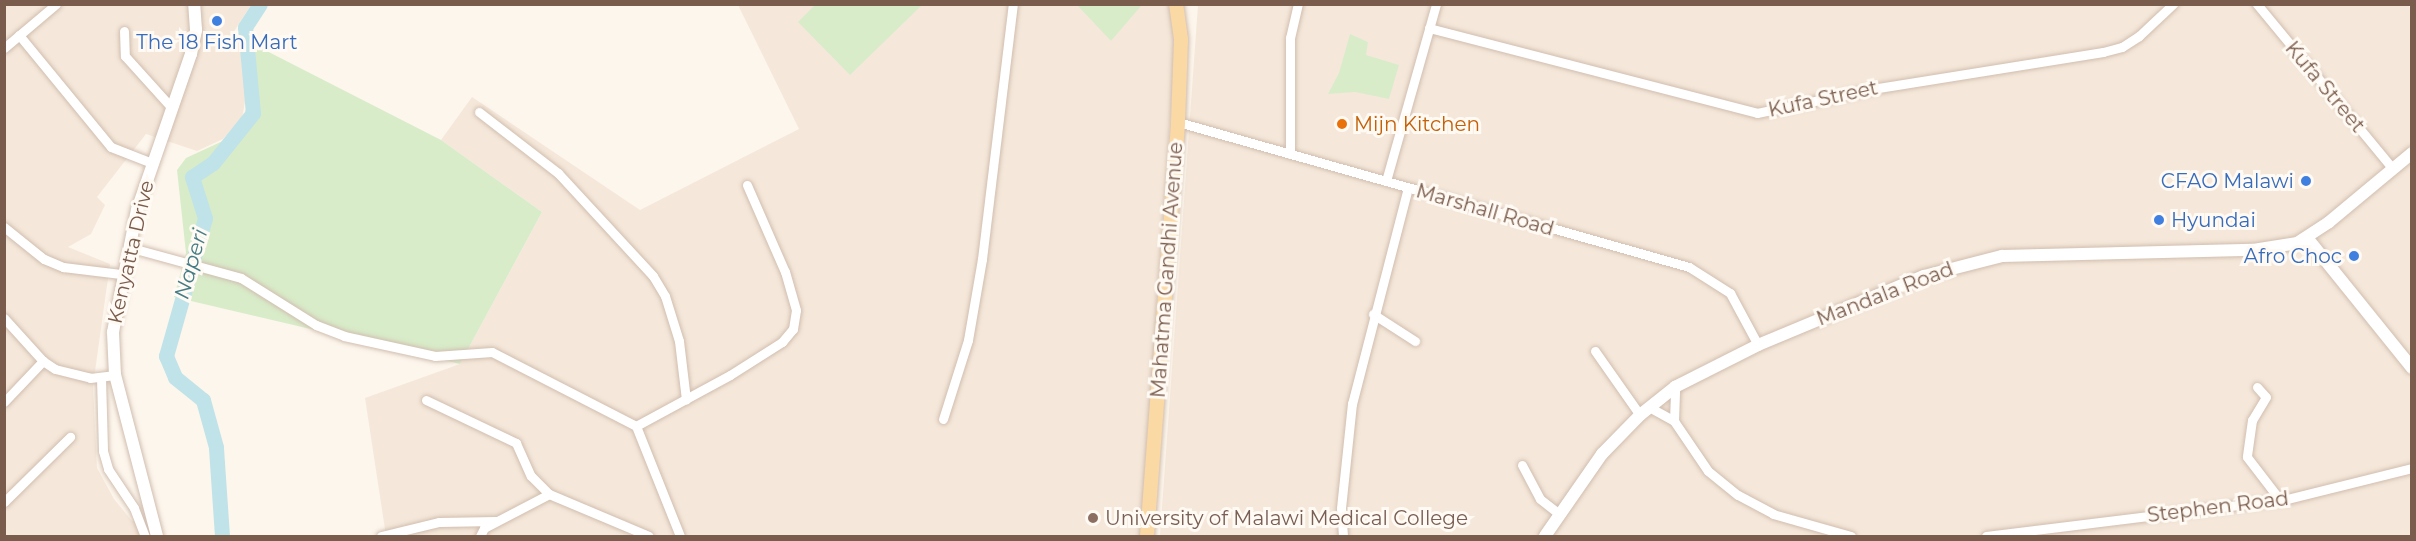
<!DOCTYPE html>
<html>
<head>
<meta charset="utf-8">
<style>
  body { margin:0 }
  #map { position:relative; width:2416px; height:541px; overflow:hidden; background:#fdf6ec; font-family:Montserrat,sans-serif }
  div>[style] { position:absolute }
  .residential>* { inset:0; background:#f5e8da }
  .green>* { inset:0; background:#d8ecc9 }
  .river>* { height:15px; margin:-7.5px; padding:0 7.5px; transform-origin:7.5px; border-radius:7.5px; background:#bfe3e8 }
  .roads { filter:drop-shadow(0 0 2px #d1beb0) drop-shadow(0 0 2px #d1beb0) }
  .street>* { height:9px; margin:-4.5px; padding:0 4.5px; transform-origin:4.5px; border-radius:4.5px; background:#fff }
  .secondary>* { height:12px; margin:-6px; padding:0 6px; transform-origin:6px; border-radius:6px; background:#fff }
  .primary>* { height:14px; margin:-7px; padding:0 7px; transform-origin:7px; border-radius:7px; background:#fbd9a5 }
  .dots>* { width:16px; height:16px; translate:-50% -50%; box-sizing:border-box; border:3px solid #fffaf3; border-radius:50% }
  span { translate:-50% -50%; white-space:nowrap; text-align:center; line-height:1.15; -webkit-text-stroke:6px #fffaf3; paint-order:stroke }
  .shop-label { font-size:20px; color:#366cbe }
  .right { translate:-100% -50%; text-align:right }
  .left { translate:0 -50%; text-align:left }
  .street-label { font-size:20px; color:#7a5c4d }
  .food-label { font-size:20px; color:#c56008 }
  .education-label { font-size:20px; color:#785e54 }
  .water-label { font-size:21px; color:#437c86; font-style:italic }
  .frame { position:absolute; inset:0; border:6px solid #7a5c4d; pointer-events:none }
</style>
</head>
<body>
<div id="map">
  <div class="residential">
    <div style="clip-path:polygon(1170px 4px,1178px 13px,1157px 291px,1146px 536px,386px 536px,365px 398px,460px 364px,542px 212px,441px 140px,472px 97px,640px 210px,799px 129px,738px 5px)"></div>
    <div style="clip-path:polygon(2408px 4px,2411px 10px,2411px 536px,1160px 536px,1198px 5px)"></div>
    <div style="clip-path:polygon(4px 5px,251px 5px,233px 33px,246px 41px,244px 53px,248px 86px,242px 118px,223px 139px,197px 151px,146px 134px,97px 197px,105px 205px,91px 234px,68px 247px,110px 264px,93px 386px,97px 468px,114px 499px,132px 521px,142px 522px,143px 536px,5px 536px)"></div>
  </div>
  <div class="green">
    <div style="clip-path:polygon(816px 4px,922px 4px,922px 5px,850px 75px,798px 22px)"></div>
    <div style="clip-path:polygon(1139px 5px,1141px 6px,1111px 41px,1077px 5px)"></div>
    <div style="clip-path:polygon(1350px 34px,1368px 42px,1366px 55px,1399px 65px,1389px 99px,1355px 92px,1328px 94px,1339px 73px)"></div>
    <div style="clip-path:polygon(249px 42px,441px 140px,542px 212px,460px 364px,174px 297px,186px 253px,177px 170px,186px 158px,225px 140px,244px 119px,250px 87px,246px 54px)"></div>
  </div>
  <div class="river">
    <div style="left:222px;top:536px;width:89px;rotate:-93.9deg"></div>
    <div style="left:216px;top:447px;width:49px;rotate:-105.5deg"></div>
    <div style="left:203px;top:400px;width:36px;rotate:-141deg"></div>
    <div style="left:175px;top:377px;width:23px;rotate:-113deg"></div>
    <div style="left:166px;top:356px;width:143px;rotate:-74.2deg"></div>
    <div style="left:205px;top:218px;width:43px;rotate:-107.6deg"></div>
    <div style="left:192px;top:177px;width:25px;rotate:-34deg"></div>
    <div style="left:213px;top:163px;width:64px;rotate:-51.3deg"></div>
    <div style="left:253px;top:113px;width:86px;rotate:-95.3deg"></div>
    <div style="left:245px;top:27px;width:27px;rotate:-57deg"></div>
  </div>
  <div class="roads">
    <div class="street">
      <div style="left:2257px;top:4px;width:214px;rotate:50.5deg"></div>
      <div style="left:1429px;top:28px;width:339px;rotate:14.5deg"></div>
      <div style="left:1757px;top:113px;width:117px;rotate:-11.8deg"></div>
      <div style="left:1872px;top:89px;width:234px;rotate:-9.1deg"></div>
      <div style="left:2103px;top:52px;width:20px;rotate:-15deg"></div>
      <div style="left:2122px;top:47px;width:20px;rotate:-33deg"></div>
      <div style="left:2139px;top:36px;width:47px;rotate:-43.3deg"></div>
      <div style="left:124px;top:31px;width:25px;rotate:88deg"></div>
      <div style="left:125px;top:56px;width:70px;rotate:47.9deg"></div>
      <div style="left:19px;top:35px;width:145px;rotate:50.6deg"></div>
      <div style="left:111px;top:147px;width:44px;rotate:21.3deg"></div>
      <div style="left:4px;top:48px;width:68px;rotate:-40.2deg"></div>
      <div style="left:479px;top:112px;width:100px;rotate:37.7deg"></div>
      <div style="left:558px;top:173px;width:140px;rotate:47.3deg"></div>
      <div style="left:653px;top:276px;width:23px;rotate:59deg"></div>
      <div style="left:665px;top:296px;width:47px;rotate:72.7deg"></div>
      <div style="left:679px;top:341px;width:59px;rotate:83.2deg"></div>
      <div style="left:1178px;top:122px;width:531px;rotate:15.84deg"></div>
      <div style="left:1689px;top:267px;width:49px;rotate:32.4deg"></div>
      <div style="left:1730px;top:293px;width:59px;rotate:61.7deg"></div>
      <div style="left:1290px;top:154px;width:116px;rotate:-90deg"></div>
      <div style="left:1290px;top:38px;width:35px;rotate:-77deg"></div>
      <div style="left:1386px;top:181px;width:184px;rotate:-74.2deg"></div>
      <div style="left:4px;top:227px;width:51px;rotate:38.7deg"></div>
      <div style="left:44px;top:259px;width:21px;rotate:23deg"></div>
      <div style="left:63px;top:267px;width:58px;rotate:6.9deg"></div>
      <div style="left:128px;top:247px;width:117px;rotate:15.3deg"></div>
      <div style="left:241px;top:278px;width:89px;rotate:32.1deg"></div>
      <div style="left:316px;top:325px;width:30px;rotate:21deg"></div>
      <div style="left:344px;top:336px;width:93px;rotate:12.4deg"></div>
      <div style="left:435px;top:356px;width:57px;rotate:-4deg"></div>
      <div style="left:492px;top:352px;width:162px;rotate:27.2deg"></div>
      <div style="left:636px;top:426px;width:118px;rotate:68.2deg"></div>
      <div style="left:1373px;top:314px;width:50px;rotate:32.7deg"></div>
      <div style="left:4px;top:318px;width:58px;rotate:47.8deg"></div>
      <div style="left:43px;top:361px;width:14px;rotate:34deg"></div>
      <div style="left:55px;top:369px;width:36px;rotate:14deg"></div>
      <div style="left:90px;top:378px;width:25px;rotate:-7deg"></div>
      <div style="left:1595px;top:351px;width:78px;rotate:54.9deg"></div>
      <div style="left:101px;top:378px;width:73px;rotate:88.4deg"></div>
      <div style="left:103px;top:451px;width:19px;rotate:74deg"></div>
      <div style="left:108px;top:469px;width:47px;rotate:56.3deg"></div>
      <div style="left:134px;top:508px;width:30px;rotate:69deg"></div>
      <div style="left:2257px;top:387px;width:13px;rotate:48deg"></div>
      <div style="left:2266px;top:397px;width:27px;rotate:121deg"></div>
      <div style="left:2252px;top:420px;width:37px;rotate:98deg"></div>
      <div style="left:2247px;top:457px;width:54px;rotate:52.5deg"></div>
      <div style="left:426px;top:400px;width:100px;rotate:25.5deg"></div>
      <div style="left:516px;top:443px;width:36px;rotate:66deg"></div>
      <div style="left:531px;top:476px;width:25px;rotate:45deg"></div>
      <div style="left:549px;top:494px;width:108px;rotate:22.8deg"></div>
      <div style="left:4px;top:402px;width:57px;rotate:-46.4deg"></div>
      <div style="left:1649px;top:407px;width:29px;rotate:29deg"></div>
      <div style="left:1674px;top:421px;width:60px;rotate:55.8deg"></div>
      <div style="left:1708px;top:471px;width:38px;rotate:39deg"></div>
      <div style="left:1738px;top:495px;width:40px;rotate:28deg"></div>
      <div style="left:1773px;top:514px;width:81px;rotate:15.8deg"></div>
      <div style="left:943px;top:419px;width:83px;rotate:-72.4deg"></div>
      <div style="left:968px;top:340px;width:82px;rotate:-80.2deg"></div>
      <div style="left:982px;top:259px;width:257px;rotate:-83.1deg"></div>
      <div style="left:1674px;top:421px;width:34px;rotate:-88deg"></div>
      <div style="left:636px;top:426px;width:107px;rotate:-28.5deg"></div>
      <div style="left:730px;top:375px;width:62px;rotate:-32.4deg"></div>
      <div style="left:782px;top:342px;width:17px;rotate:-50deg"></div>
      <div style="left:793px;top:329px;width:19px;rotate:-81deg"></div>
      <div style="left:796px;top:310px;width:40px;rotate:-106deg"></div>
      <div style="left:785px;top:272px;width:95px;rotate:-113.6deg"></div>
      <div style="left:1522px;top:465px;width:38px;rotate:62deg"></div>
      <div style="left:1540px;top:499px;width:23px;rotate:38deg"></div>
      <div style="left:4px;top:502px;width:93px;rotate:-44.6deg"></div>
      <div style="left:381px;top:536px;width:60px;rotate:-13.6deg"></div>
      <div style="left:439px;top:522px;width:57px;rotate:-1deg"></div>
      <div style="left:480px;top:536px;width:9px;rotate:-63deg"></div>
      <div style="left:484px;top:528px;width:73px;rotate:-27.6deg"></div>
      <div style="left:1343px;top:536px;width:28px;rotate:-94deg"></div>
      <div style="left:1341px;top:508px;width:105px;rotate:-84deg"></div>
      <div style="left:1352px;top:404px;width:223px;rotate:-75.5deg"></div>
      <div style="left:1986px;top:536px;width:303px;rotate:-7deg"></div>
      <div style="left:2287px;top:499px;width:129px;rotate:-13.9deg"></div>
    </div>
    <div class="secondary">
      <div style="left:2308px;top:239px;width:166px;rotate:51.1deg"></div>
      <div style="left:157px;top:536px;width:166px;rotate:-104.6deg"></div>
      <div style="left:115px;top:375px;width:43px;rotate:-92.7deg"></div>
      <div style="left:113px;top:332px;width:124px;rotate:-78.9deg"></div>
      <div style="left:137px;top:210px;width:165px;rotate:-70.9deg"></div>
      <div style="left:191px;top:54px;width:25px;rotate:-78deg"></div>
      <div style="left:196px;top:30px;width:26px;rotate:-94deg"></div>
      <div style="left:1545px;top:536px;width:100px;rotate:-55.2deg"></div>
      <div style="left:1602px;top:454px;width:54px;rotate:-45.7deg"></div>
      <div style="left:1640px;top:415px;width:45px;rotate:-38.7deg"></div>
      <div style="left:1675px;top:387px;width:93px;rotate:-26.8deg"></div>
      <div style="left:1758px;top:345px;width:180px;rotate:-22.6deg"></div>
      <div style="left:1924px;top:276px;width:81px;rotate:-14.4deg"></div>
      <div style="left:2002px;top:256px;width:251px;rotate:-1.4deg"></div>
      <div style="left:2253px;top:250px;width:45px;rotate:-9deg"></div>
      <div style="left:2297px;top:243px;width:38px;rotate:-33deg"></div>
      <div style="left:2329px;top:222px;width:108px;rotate:-39.7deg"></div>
    </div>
    <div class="primary">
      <div style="left:1147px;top:536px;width:415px;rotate:-85.7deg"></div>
      <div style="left:1178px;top:122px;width:83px;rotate:-87.9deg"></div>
      <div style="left:1181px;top:39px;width:35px;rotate:-98deg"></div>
    </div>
  </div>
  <div class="dots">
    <div style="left:217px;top:21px;background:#3f7fe0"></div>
    <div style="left:1342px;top:124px;background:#e8710a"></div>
    <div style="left:2306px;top:181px;background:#3f7fe0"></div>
    <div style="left:2159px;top:220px;background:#3f7fe0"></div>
    <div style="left:2354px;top:256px;background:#3f7fe0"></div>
    <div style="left:1093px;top:518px;background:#8d6e63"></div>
  </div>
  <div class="shop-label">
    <span style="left:217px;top:42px">The 18 Fish Mart</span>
    <span class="right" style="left:2294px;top:181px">CFAO Malawi</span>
    <span class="left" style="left:2171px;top:220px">Hyundai</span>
    <span class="right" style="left:2342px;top:256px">Afro Choc</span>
  </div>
  <div class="street-label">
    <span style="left:2325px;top:87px;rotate:50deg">Kufa Street</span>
    <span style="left:1823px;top:99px;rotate:-12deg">Kufa Street</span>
    <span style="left:1485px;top:210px;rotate:16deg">Marshall Road</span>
    <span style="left:131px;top:252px;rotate:-77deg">Kenyatta Drive</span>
    <span style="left:1167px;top:270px;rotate:-86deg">Mahatma Gandhi Avenue</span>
    <span style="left:1885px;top:294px;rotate:-21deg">Mandala Road</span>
    <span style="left:2218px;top:507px;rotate:-7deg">Stephen Road</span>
  </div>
  <div class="food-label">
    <span class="left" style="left:1354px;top:124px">Mijn Kitchen</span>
  </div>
  <div class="education-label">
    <span class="left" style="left:1105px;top:518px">University of Malawi Medical College</span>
  </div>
  <div class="water-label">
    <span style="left:191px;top:264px;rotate:-74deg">Naperi</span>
  </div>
  <div class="frame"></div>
</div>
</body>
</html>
